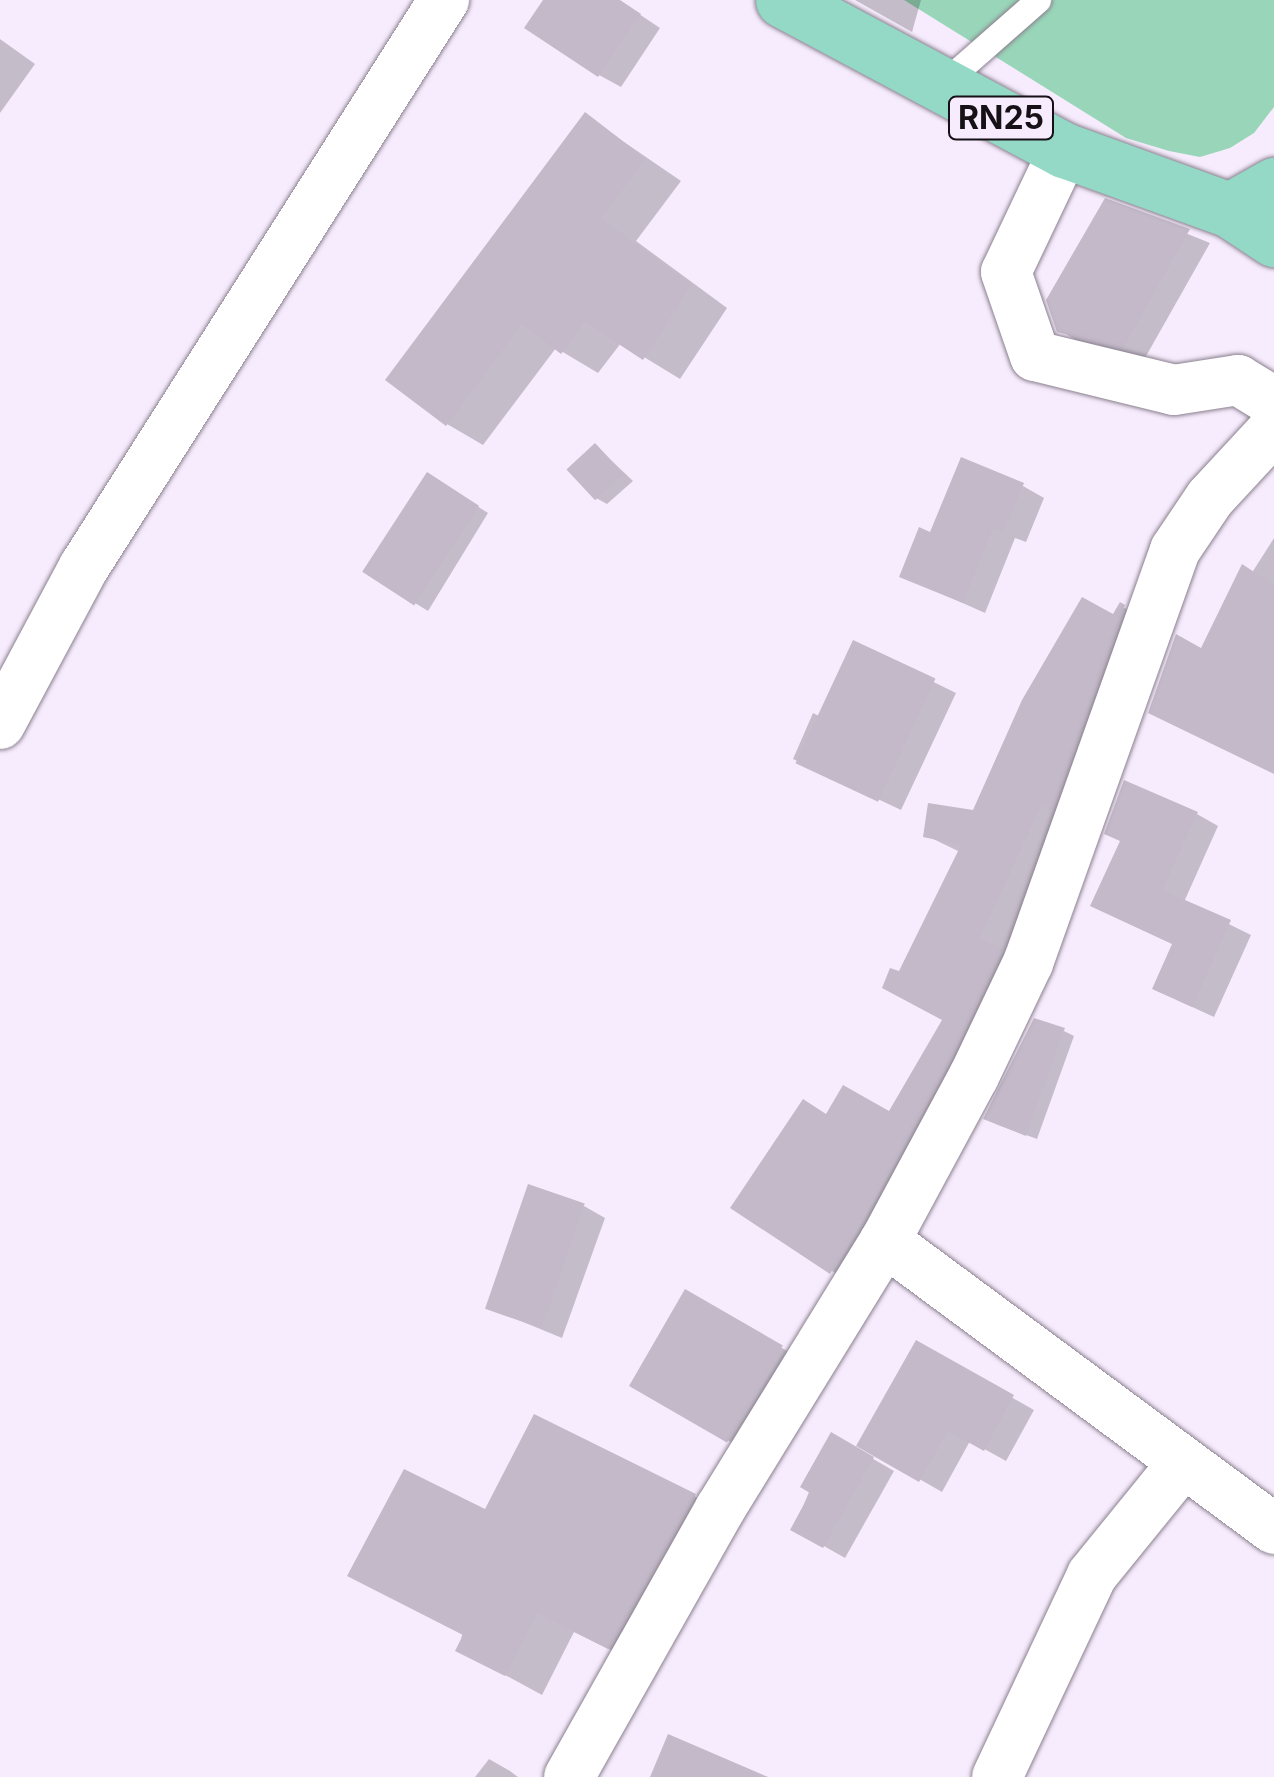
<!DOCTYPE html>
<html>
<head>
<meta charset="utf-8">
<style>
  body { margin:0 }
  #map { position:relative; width:1274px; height:1777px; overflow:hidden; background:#f7ecfd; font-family:Inter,sans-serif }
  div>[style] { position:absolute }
  .green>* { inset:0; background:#99d6b9 }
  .shadow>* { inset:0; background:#0003; transform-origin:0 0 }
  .building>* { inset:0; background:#c3b9c9; transform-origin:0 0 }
  .roads { filter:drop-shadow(0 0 2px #8a808f) drop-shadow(0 0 2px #8a808f) }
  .service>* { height:25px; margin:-12.5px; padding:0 12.5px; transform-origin:12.5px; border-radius:12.5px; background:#fff }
  .minor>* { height:50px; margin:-25px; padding:0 25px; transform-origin:25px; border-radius:25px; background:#fff }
  .primary>* { height:55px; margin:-27.5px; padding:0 27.5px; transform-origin:27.5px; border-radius:27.5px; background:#94d9c6 }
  span { translate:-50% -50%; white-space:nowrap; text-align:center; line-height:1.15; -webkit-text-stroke:9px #f7ecfd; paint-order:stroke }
  .shield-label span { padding:2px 8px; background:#f7ecfd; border:2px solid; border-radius:8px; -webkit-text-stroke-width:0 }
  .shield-label { font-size:32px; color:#151117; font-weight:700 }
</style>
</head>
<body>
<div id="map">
  <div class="green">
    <div style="clip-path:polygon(904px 0,1274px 0,1274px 107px,1254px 133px,1230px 148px,1200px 157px,1169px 151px,1126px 138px)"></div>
  </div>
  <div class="shadow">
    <div style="clip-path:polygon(546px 0,618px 0,660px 28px,621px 87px,599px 75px)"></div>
    <div style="clip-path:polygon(855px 0,921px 0,912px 32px)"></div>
    <div style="clip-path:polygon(0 39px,35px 64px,0 113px)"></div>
    <div style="clip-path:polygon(586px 116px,681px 181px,636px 241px,727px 308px,680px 379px,621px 343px,598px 373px,556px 348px,483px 445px,447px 424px)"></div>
    <div style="clip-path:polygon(1106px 201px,1210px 243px,1145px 358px,1081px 343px,1059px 330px)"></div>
    <div style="clip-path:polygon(596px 446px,633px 481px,607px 504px,596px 498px)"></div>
    <div style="clip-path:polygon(438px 481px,488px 513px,428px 611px,368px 574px)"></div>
    <div style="clip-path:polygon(1023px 486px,1044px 498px,1026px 542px,1015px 538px,985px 613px,902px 576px,932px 535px)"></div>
    <div style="clip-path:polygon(1274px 538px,1274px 773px,1202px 651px)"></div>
    <div style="clip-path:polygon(1121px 606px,1148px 621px,1004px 953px,1025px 965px,855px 1286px,734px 1207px,828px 1116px,890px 1115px,945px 1020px,900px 974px,960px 852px,925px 835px,974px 813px)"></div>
    <div style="clip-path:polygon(854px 643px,956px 693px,901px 810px,793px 759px,813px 713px,821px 717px)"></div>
    <div style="clip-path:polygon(1197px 814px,1218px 826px,1184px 902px,1251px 935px,1214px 1017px,1177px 1000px,1175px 945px,1115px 917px)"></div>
    <div style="clip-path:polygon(1064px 1031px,1074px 1036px,1037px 1139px,996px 1124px)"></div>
    <div style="clip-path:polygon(584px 1206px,605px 1218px,562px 1338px,487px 1307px)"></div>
    <div style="left:685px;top:1292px;width:147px;height:107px;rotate:30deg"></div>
    <div style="clip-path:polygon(917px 1344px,1034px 1410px,1006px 1461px,970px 1441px,942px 1492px,860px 1445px)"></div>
    <div style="clip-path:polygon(832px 1435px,894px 1471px,845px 1558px,794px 1529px)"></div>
    <div style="clip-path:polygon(694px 1496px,730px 1517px,646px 1667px,574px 1632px,542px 1695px,459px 1650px,486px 1513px)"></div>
    <div style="clip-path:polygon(489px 1759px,510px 1771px,518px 1777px,475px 1777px)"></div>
  </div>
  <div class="building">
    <div style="clip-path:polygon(543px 0,620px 0,641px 14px,598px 77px,524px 28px)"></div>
    <div style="clip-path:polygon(585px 112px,646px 159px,601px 218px,692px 285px,643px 360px,585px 322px,561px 354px,522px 324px,446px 426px,385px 380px)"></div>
    <div style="clip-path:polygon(1105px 198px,1190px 229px,1123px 348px,1057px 332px,1046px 300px)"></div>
    <div style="left:595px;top:443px;width:42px;height:39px;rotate:47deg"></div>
    <div style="clip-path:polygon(961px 457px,1024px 483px,1004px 532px,993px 528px,963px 603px,899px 577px,919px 527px,930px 532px)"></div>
    <div style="left:427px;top:472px;width:62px;height:119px;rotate:33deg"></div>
    <div style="clip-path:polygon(1242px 564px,1274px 585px,1274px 774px,1148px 713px,1176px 634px,1201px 648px)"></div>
    <div style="clip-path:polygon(1082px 597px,1113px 614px,1120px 602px,1125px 605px,1052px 810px,1041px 806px,980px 938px,1002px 949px,948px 1063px,830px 1274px,730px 1208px,803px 1099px,826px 1114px,843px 1085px,889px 1111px,942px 1020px,882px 988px,890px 968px,899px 971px,961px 845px,923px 837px,928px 803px,973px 810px,1022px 700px)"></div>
    <div style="left:853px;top:640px;width:91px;height:136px;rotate:25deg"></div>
    <div style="clip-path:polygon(1124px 780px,1198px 812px,1162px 890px,1231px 920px,1192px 1007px,1152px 989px,1172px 944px,1090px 906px,1120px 841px,1104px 834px)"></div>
    <div style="clip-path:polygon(1034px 1018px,1065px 1028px,1026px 1136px,983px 1119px)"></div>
    <div style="left:528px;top:1184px;width:60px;height:132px;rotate:19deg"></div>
    <div style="left:685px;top:1289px;width:113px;height:112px;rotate:30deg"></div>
    <div style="clip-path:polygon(916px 1340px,1014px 1395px,984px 1451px,948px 1431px,919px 1482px,856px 1446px)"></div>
    <div style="clip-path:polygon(534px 1414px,696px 1494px,608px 1649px,537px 1613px,505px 1676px,455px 1651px,463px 1635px,347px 1576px,404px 1469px,485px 1509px)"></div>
    <div style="clip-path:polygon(831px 1432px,874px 1457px,823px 1548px,790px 1530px,810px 1493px,800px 1487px)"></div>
    <div style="clip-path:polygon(668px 1734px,768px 1777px,650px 1777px)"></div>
  </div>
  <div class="roads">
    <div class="service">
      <div style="left:939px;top:87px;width:132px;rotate:-41.3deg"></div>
    </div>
    <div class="minor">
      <div style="left:1064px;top:150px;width:135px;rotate:115.4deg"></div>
      <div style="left:1006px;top:272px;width:89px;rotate:71deg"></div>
      <div style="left:1035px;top:356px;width:143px;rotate:13.7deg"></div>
      <div style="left:1174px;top:390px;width:65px;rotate:-8.9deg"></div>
      <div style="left:1238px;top:380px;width:42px;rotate:31.4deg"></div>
      <div style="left:0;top:724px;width:178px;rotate:-61.9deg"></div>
      <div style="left:84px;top:567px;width:672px;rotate:-57.59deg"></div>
      <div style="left:885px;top:1241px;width:484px;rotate:36.5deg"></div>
      <div style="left:569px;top:1777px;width:308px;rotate:-60.6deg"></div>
      <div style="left:720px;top:1509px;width:315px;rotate:-58.4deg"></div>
      <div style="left:885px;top:1241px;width:187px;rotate:-61.7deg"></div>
      <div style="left:974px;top:1076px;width:125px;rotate:-64.5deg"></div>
      <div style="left:1028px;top:963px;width:438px;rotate:-70.4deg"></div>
      <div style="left:1175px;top:550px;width:63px;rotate:-56.1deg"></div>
      <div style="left:1210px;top:498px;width:94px;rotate:-47.2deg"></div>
      <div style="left:997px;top:1777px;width:223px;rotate:-64.8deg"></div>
      <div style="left:1092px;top:1575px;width:144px;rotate:-50.9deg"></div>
    </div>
    <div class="primary">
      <div style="left:783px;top:0;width:319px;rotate:28.1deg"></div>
      <div style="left:1064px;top:150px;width:177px;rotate:19.9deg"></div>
      <div style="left:1230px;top:210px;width:53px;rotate:33.4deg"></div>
      <div style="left:1230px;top:210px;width:51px;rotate:-29.6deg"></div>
    </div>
  </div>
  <div class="shield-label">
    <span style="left:1001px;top:118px">RN25</span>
  </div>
</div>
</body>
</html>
